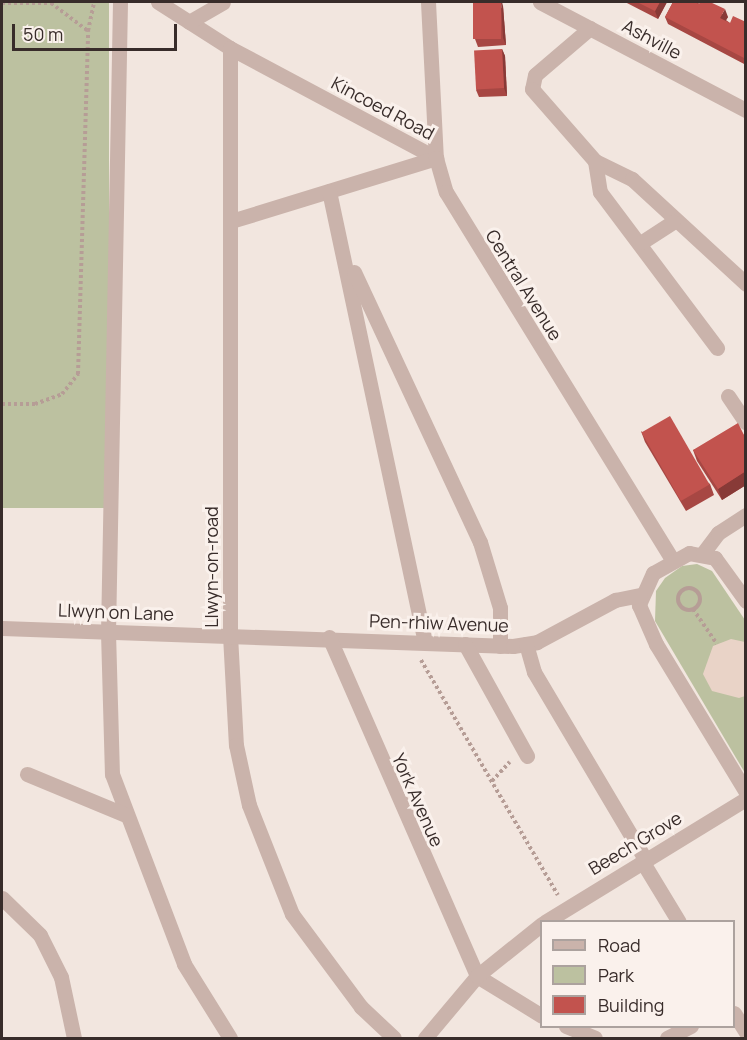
<!DOCTYPE html>
<html>
<head>
<meta charset="utf-8">
<style>
  body { margin:0 }
  #map { position:relative; width:747px; height:1040px; overflow:hidden; background:#f2e6df; font-family:Manrope,sans-serif }
  div>[style] { position:absolute }
  .green>* { inset:0; background:#bcc1a0; transform-origin:0 0 }
  .plaza>* { inset:0; background:#e9d3c7 }
  .path>* { height:4px; margin-top:-2px; transform-origin:0; background:repeating-linear-gradient(90deg,#b69d96 0 3px,transparent 0 6px) }
  .path>.ring { margin:-2px; padding:0; box-sizing:content-box; background:none; border:4px solid #b69d96; border-radius:50% }
  .minor>* { height:15px; margin:-7.5px; padding:0 7.5px; transform-origin:7.5px; border-radius:7.5px; background:#cab3ab }
  .wall>* { inset:0; background:#a74743 }
  .shaded-wall>* { inset:0; background:#883a37 }
  .building>* { inset:0; background:#c2534e; transform-origin:0 0 }
  span { translate:-50% -50%; white-space:nowrap; text-align:center; line-height:1.15; -webkit-text-stroke:6px #faf1ec; paint-order:stroke }
  .street-label { font-size:18px; color:#382c2a }
  .frame { position:absolute; inset:0; border:3px solid #382c2a; pointer-events:none }
  .legend { position:absolute; left:540px; top:920px; width:195px; height:108px; box-sizing:border-box; background:#faf1ec; border:2px solid #aca29e; margin:0; padding:8px 10px; list-style:none; font-size:18px; color:#382c2a }
  .legend li { display:flex; align-items:center; gap:12px; height:30px }
  .legend b { width:30px; border:2px solid #aca29e }
  .scale { position:absolute; left:12px; top:24px; width:165px; height:27px; box-sizing:border-box; border:3px solid #382c2a; border-top:0; padding-left:8px; font-size:18px; line-height:21px; white-space:nowrap; color:#382c2a; -webkit-text-stroke:4px #faf1ec; paint-order:stroke }
</style>
</head>
<body>
<div id="map">
  <div class="green">
    <div style="left:2px;top:2px;width:107px;height:506px"></div>
    <div style="clip-path:polygon(697px 564px,712px 571px,745px 620px,745px 773px,655px 621px,656px 591px,665px 578px,682px 566px)"></div>
  </div>
  <div class="plaza">
    <div style="clip-path:polygon(731px 639px,745px 642px,745px 696px,739px 698px,712px 691px,703px 674px,713px 646px)"></div>
  </div>
  <div class="path">
    <div style="left:2px;top:3px;width:49px"></div>
    <div style="left:51px;top:3px;width:46px;rotate:37.1deg"></div>
    <div style="left:2px;top:404px;width:33px"></div>
    <div style="left:35px;top:404px;width:29px;rotate:-20deg"></div>
    <div style="left:62px;top:394px;width:26px;rotate:-51deg"></div>
    <div style="left:78px;top:374px;width:343px;rotate:-88.3deg"></div>
    <div style="left:88px;top:31px;width:30px;rotate:-78deg"></div>
    <div class="ring" style="left:678px;top:588px;width:18px;height:18px"></div>
    <div style="left:693px;top:609px;width:42px;rotate:55.6deg"></div>
    <div style="left:421px;top:660px;width:272px;rotate:59.8deg"></div>
    <div style="left:746px;top:731px;width:1px;rotate:90deg"></div>
    <div style="left:492px;top:781px;width:26px;rotate:-47deg"></div>
  </div>
  <div class="minor">
    <div style="left:120px;top:2px;width:630px;rotate:91.09deg"></div>
    <div style="left:108px;top:632px;width:142px;rotate:88.4deg"></div>
    <div style="left:112px;top:774px;width:203px;rotate:69.2deg"></div>
    <div style="left:184px;top:964px;width:87px;rotate:58.1deg"></div>
    <div style="left:158px;top:2px;width:85px;rotate:32.6deg"></div>
    <div style="left:230px;top:48px;width:234px;rotate:28.1deg"></div>
    <div style="left:436px;top:158px;width:214px;rotate:162.9deg"></div>
    <div style="left:428px;top:2px;width:156px;rotate:87.1deg"></div>
    <div style="left:436px;top:158px;width:35px;rotate:74deg"></div>
    <div style="left:446px;top:192px;width:433px;rotate:58.4deg"></div>
    <div style="left:540px;top:2px;width:233px;rotate:27.7deg"></div>
    <div style="left:189px;top:22px;width:39px;rotate:-30deg"></div>
    <div style="left:590px;top:28px;width:72px;rotate:139.5deg"></div>
    <div style="left:535px;top:75px;width:14px;rotate:102deg"></div>
    <div style="left:532px;top:89px;width:96px;rotate:48.8deg"></div>
    <div style="left:595px;top:161px;width:41px;rotate:25.9deg"></div>
    <div style="left:632px;top:179px;width:155px;rotate:42.6deg"></div>
    <div style="left:230px;top:48px;width:587px;rotate:90deg"></div>
    <div style="left:230px;top:635px;width:110px;rotate:86.9deg"></div>
    <div style="left:236px;top:745px;width:61px;rotate:77.8deg"></div>
    <div style="left:249px;top:805px;width:117px;rotate:68.5deg"></div>
    <div style="left:292px;top:914px;width:116px;rotate:53.4deg"></div>
    <div style="left:361px;top:1007px;width:45px;rotate:43.2deg"></div>
    <div style="left:595px;top:161px;width:31px;rotate:81deg"></div>
    <div style="left:600px;top:192px;width:195px;rotate:53.1deg"></div>
    <div style="left:329px;top:191px;width:461px;rotate:78deg"></div>
    <div style="left:642px;top:242px;width:37px;rotate:-33deg"></div>
    <div style="left:354px;top:272px;width:298px;rotate:65deg"></div>
    <div style="left:480px;top:542px;width:69px;rotate:73.1deg"></div>
    <div style="left:500px;top:608px;width:38px;rotate:90deg"></div>
    <div style="left:728px;top:396px;width:32px;rotate:56deg"></div>
    <div style="left:703px;top:553px;width:25px;rotate:-53deg"></div>
    <div style="left:718px;top:533px;width:33px;rotate:-33deg"></div>
    <div style="left:746px;top:601px;width:53px;rotate:-125.8deg"></div>
    <div style="left:715px;top:558px;width:26px;rotate:-169deg"></div>
    <div style="left:689px;top:553px;width:41px;rotate:150.9deg"></div>
    <div style="left:653px;top:573px;width:35px;rotate:114deg"></div>
    <div style="left:639px;top:605px;width:43px;rotate:66.4deg"></div>
    <div style="left:656px;top:644px;width:173px;rotate:58.7deg"></div>
    <div style="left:2px;top:628px;width:511px;rotate:2.02deg"></div>
    <div style="left:513px;top:646px;width:24px;rotate:-9deg"></div>
    <div style="left:537px;top:642px;width:89px;rotate:-28.3deg"></div>
    <div style="left:615px;top:600px;width:25px;rotate:-11deg"></div>
    <div style="left:329px;top:637px;width:370px;rotate:66.4deg"></div>
    <div style="left:477px;top:976px;width:76px;rotate:31.6deg"></div>
    <div style="left:465px;top:644px;width:128px;rotate:61deg"></div>
    <div style="left:526px;top:644px;width:29px;rotate:74deg"></div>
    <div style="left:534px;top:672px;width:217px;rotate:59.3deg"></div>
    <div style="left:27px;top:774px;width:107px;rotate:22.5deg"></div>
    <div style="left:642px;top:861px;width:71px;rotate:58.8deg"></div>
    <div style="left:2px;top:898px;width:53px;rotate:44.2deg"></div>
    <div style="left:40px;top:935px;width:47px;rotate:63.4deg"></div>
    <div style="left:61px;top:977px;width:62px;rotate:78deg"></div>
    <div style="left:545px;top:922px;width:236px;rotate:-31.5deg"></div>
    <div style="left:734px;top:1013px;width:22px;rotate:58deg"></div>
    <div style="left:566px;top:1026px;width:31px;rotate:22deg"></div>
    <div style="left:425px;top:1038px;width:81px;rotate:-50deg"></div>
    <div style="left:477px;top:976px;width:83px;rotate:-38.7deg"></div>
    <div style="left:667px;top:1038px;width:27px;rotate:-27deg"></div>
  </div>
  <div class="wall">
    <div style="clip-path:polygon(625px 2px,667px 2px,658px 19px)"></div>
    <div style="clip-path:polygon(673px 2px,699px 2px,698px 3px,728px 17px,726px 20px,730px 23px,746px 22px,746px 65px,668px 24px,665px 17px)"></div>
    <div style="clip-path:polygon(503px 6px,506px 45px,478px 47px,475px 39px)"></div>
    <div style="clip-path:polygon(502px 49px,505px 56px,507px 96px,479px 97px,476px 90px)"></div>
    <div style="clip-path:polygon(641px 431px,710px 484px,714px 495px,686px 511px,645px 442px)"></div>
    <div style="clip-path:polygon(746px 434px,746px 485px,722px 500px,697px 461px,693px 450px)"></div>
  </div>
  <div class="shaded-wall">
    <div style="clip-path:polygon(501px 2px,502px 2px,503px 6px,506px 45px,503px 38px)"></div>
    <div style="clip-path:polygon(660px 2px,667px 2px,658px 19px,655px 11px)"></div>
    <div style="clip-path:polygon(725px 9px,728px 17px,723px 25px,720px 18px)"></div>
    <div style="clip-path:polygon(502px 49px,505px 56px,507px 96px,504px 88px)"></div>
    <div style="clip-path:polygon(746px 471px,746px 485px,722px 500px,718px 489px)"></div>
  </div>
  <div class="building">
    <div style="left:473px;top:2px;width:28px;height:37px"></div>
    <div style="clip-path:polygon(637px 2px,660px 2px,655px 11px)"></div>
    <div style="clip-path:polygon(673px 2px,694px 2px,699px 4px,700px 2px,710px 2px,725px 9px,720px 18px,730px 23px,733px 16px,746px 22px,746px 59px,665px 17px)"></div>
    <div style="left:502px;top:49px;width:39px;height:28px;rotate:87deg"></div>
    <div style="left:670px;top:416px;width:79px;height:33px;rotate:60deg"></div>
    <div style="clip-path:polygon(738px 423px,744px 435px,746px 434px,746px 471px,718px 489px,693px 450px)"></div>
  </div>
  <div class="street-label">
    <span style="left:652px;top:39px;rotate:28deg">Ashville</span>
    <span style="left:383px;top:108px;rotate:28deg">Kincoed Road</span>
    <span style="left:524px;top:285px;rotate:58deg">Central Avenue</span>
    <span style="left:211px;top:567px;rotate:-90deg">Llwyn-on-road</span>
    <span style="left:116px;top:612px;rotate:2deg">Llwyn on Lane</span>
    <span style="left:439px;top:623px;rotate:2deg">Pen-rhiw Avenue</span>
    <span style="left:418px;top:800px;rotate:66deg">York Avenue</span>
    <span style="left:635px;top:843px;rotate:-31deg">Beech Grove</span>
  </div>
  <div class="frame"></div>
  <ul class="legend">
  <li><b style="height:8px;background:#cab3ab"></b>Road</li>
  <li><b style="height:16px;background:#bcc1a0"></b>Park</li>
  <li><b style="height:16px;background:#c2534e"></b>Building</li>
  </ul>
  <div class="scale">50 m</div>
</div>
</body>
</html>
